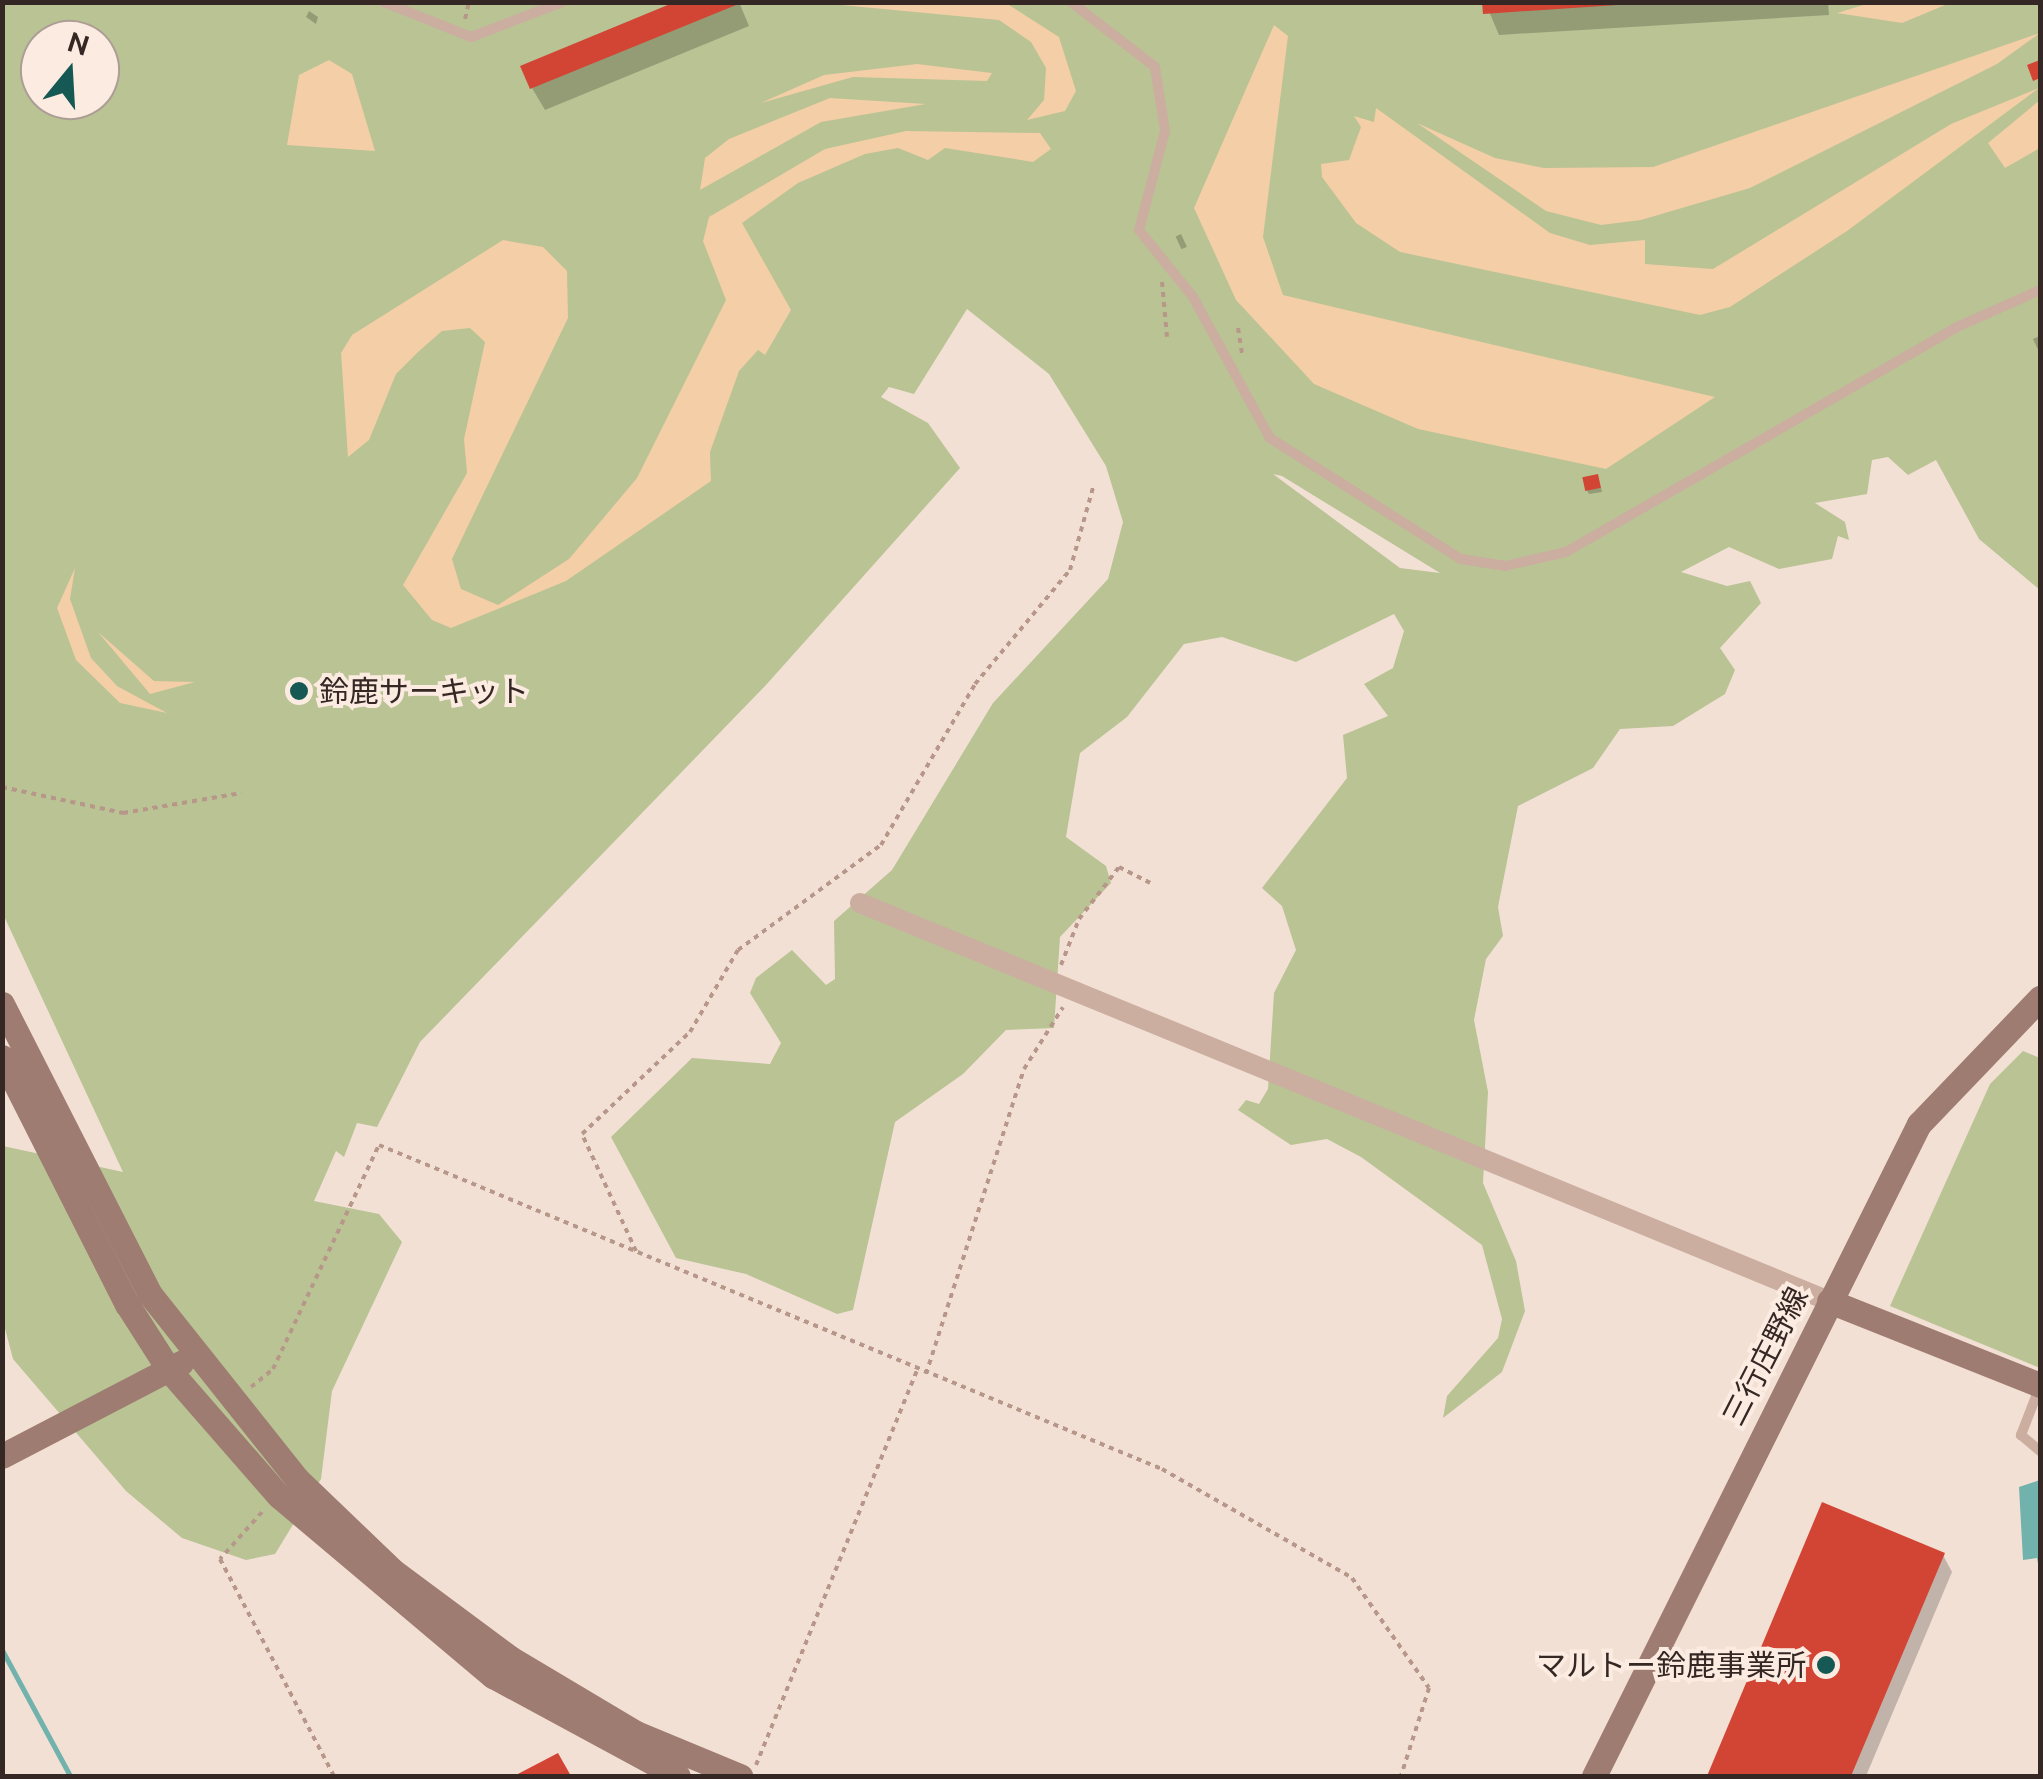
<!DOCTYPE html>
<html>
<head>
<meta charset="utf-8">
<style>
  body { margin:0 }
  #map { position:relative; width:2043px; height:1779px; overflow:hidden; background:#f3e0d5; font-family:Ubuntu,"Noto Sans JP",sans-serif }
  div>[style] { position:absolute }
  .green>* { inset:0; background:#b9c394 }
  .sand>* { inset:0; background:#f3cea7 }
  .water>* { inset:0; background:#71b2ac }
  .shadow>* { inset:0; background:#0003; transform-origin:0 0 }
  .stream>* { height:5px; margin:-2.5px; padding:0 2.5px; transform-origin:2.5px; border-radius:2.5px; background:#71b2ac }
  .building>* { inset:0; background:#d24434; transform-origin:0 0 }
  .path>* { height:4px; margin-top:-2px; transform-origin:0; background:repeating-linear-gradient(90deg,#b7978a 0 5px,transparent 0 10px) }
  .lane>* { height:10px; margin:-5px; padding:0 5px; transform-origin:5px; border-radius:5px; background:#cbaea0 }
  .street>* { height:20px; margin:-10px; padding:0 10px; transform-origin:10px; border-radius:10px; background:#cbaea0 }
  .secondary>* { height:25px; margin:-12.5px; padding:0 12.5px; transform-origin:12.5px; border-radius:12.5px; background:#9f7c71 }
  .dots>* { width:28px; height:28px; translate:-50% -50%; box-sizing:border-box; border:5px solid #fbebe1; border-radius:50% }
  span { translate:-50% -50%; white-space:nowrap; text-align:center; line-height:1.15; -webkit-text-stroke:8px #fbebe1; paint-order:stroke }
  .poi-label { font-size:30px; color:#352724 }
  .left { translate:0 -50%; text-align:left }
  .right { translate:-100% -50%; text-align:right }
  .street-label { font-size:30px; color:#352724 }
  .frame { position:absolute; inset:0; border:5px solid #352724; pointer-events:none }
  .north { position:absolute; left:20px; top:20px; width:100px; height:100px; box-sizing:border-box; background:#fbebe1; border:2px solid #ac9d95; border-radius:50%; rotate:18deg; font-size:28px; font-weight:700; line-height:40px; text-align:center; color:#352724 }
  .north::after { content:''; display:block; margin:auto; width:35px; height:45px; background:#165954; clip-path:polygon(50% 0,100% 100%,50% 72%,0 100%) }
</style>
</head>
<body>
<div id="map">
  <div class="green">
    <div style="clip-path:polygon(evenodd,2px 3px,2040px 3px,2040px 590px,1979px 539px,1936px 460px,1908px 475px,1888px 457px,1872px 460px,1867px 494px,1815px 503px,1845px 522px,1849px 540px,1838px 536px,1832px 559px,1779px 569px,1729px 547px,1681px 572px,1727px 586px,1750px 581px,1761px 603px,1720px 648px,1735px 670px,1725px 694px,1673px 726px,1620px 729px,1593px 768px,1518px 806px,1498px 907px,1503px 936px,1486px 959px,1474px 1020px,1488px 1092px,1483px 1183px,1516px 1261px,1525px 1311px,1502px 1372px,1443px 1418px,1447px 1396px,1498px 1338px,1502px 1319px,1482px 1245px,1361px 1157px,1327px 1139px,1291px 1145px,1238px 1110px,1246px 1100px,1259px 1104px,1268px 1089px,1274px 993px,1296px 950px,1282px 906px,1262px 888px,1347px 778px,1343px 735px,1388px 716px,1364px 684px,1393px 668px,1404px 631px,1394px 614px,1296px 662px,1222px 637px,1184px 644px,1127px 717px,1080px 753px,1066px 837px,1106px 866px,1111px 883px,1060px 937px,1054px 1028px,1006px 1030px,963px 1074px,895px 1122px,853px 1310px,837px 1314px,746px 1274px,676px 1258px,611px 1137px,692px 1058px,770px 1064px,781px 1043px,750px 993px,756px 978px,792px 950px,826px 985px,835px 979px,834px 921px,892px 870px,993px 703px,1108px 579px,1123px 522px,1106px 466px,1049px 374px,967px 309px,914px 394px,889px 387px,881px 397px,928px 423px,960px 468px,766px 685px,420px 1042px,377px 1127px,357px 1123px,344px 1157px,336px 1151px,314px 1201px,379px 1214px,402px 1242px,332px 1391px,321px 1479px,275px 1554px,246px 1560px,182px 1538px,126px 1491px,13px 1359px,3px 1321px,3px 1146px,123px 1172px,3px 914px,2px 3px,40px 40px,100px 40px,100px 100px,40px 100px,40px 40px,2px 3px,1273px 474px,1282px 476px,1440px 573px,1400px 568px,1273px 474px)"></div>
    <div style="clip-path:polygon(2023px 1051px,2040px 1058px,2040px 1368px,1890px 1306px,1990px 1084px)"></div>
  </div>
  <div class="sand">
    <div style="clip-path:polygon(1873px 2px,1950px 2px,1950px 3px,1902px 23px,1837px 13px)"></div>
    <div style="clip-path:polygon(820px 3px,1006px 3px,1059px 37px,1076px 91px,1065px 111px,1027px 120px,1044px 100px,1046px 68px,1031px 42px,999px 20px)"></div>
    <div style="clip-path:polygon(1274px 25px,1288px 36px,1263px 237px,1283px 295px,1715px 397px,1606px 469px,1418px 429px,1314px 384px,1236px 300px,1194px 208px)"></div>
    <div style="clip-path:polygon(2040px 33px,1997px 64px,1750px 188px,1641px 220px,1601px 225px,1546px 211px,1417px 123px,1495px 158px,1544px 168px,1653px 167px)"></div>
    <div style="clip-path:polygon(329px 60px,352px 74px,375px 151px,287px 145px,299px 75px)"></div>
    <div style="clip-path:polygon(917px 64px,992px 73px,987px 81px,853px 77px,761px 103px,824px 75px)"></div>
    <div style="clip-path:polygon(2039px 88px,1847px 231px,1730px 307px,1700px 315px,1400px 252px,1356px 223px,1322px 177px,1321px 164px,1349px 160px,1361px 127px,1354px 116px,1374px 122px,1376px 108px,1550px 233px,1590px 245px,1645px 240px,1645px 264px,1713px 269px,1951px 124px)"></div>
    <div style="clip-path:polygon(830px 98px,926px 104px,821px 122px,700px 190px,705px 158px,729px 139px)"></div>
    <div style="clip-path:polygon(2040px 100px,2040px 148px,2005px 168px,1988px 143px)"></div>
    <div style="clip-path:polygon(906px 131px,1040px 133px,1051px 149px,1033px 162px,945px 148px,928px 160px,898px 148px,865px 154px,798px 183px,742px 223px,791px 310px,765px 355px,758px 350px,739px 371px,710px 452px,711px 481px,566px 581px,451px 628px,432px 620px,403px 585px,467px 473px,464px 439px,485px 342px,470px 328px,442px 331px,418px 352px,396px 374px,369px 440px,348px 457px,341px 353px,352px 335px,503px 240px,543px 247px,567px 271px,568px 318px,452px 559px,461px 589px,498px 605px,569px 559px,637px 478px,726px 300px,703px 241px,709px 217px,825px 149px)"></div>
    <div style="clip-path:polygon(75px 568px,70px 599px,91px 658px,117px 686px,167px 713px,120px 703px,76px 660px,57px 608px)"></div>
    <div style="clip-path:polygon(98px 632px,154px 681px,195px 682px,150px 694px)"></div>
  </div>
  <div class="water">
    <div style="clip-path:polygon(2040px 1480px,2040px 1574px,2037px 1558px,2023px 1560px,2019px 1487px)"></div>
  </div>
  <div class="shadow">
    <div style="clip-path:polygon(681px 2px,739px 2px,749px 26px,545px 110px,532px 88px)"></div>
    <div style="clip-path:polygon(1485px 2px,1828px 2px,1829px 15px,1499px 35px)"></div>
    <div style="clip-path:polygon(309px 11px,318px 17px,316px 24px,306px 17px)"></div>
    <div style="left:1181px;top:234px;width:14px;height:6px;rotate:65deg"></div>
    <div style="clip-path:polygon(2040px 336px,2040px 354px,2033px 339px)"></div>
    <div style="clip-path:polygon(1599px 481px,1602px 492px,1589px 494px,1587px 490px)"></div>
    <div style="clip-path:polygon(1824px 1505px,1943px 1555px,1952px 1572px,1866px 1776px,1710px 1776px)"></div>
  </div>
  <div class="stream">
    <div style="left:2px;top:1650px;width:143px;rotate:61.6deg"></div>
  </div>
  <div class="building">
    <div style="clip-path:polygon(675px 2px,741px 3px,530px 89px,520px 66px)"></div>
    <div style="clip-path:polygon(1482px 2px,1617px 2px,1617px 5px,1483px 14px)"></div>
    <div style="clip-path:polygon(2040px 60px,2040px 78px,2033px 81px,2027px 65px)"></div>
    <div style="left:1598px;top:474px;width:14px;height:16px;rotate:78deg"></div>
    <div style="clip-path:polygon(1822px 1502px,1945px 1553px,1851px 1776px,1707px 1776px)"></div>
    <div style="clip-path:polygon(558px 1753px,571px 1776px,514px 1776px)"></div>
  </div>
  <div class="path">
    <div style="left:465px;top:19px;width:17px;rotate:-77deg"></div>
    <div style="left:1162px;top:282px;width:55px;rotate:84.8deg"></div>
    <div style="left:1238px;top:328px;width:26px;rotate:81deg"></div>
    <div style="left:2px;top:787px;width:124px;rotate:12.1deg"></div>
    <div style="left:123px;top:813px;width:120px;rotate:-9.6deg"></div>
    <div style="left:1061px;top:965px;width:49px;rotate:-68.6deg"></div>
    <div style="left:1079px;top:919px;width:66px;rotate:-52.4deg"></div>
    <div style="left:1119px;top:867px;width:35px;rotate:27deg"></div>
    <div style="left:636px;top:1251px;width:129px;rotate:-114.8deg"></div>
    <div style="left:582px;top:1134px;width:149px;rotate:-43.4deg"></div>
    <div style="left:690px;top:1032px;width:95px;rotate:-59.7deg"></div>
    <div style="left:738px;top:950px;width:177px;rotate:-36.3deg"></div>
    <div style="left:881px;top:845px;width:186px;rotate:-59.7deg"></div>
    <div style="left:975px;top:684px;width:148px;rotate:-50.2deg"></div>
    <div style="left:1070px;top:570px;width:89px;rotate:-74.4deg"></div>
    <div style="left:926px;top:1374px;width:320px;rotate:-72.2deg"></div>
    <div style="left:1024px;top:1069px;width:73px;rotate:-57.8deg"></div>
    <div style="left:251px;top:1387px;width:28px;rotate:-39deg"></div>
    <div style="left:273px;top:1369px;width:248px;rotate:-64.7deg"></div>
    <div style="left:379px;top:1145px;width:847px;rotate:22.48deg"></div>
    <div style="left:1162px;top:1469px;width:219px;rotate:29.8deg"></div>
    <div style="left:1352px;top:1578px;width:134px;rotate:55deg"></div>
    <div style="left:1429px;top:1688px;width:92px;rotate:107.7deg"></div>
    <div style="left:262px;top:1512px;width:63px;rotate:131.8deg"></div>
    <div style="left:220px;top:1559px;width:245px;rotate:62.3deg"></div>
    <div style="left:756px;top:1765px;width:426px;rotate:-67.8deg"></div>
  </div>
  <div class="lane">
    <div style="left:384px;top:2px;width:94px;rotate:21.9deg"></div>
    <div style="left:471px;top:37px;width:97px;rotate:-21deg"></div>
    <div style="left:1071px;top:2px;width:106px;rotate:37.7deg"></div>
    <div style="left:1155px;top:67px;width:65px;rotate:81.1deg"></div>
    <div style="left:1165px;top:131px;width:102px;rotate:104.7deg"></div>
    <div style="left:1139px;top:230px;width:86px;rotate:51.1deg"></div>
    <div style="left:1193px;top:297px;width:161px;rotate:61.4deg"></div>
    <div style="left:1270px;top:438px;width:226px;rotate:32.4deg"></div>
    <div style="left:1461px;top:559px;width:45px;rotate:9deg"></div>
    <div style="left:1505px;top:566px;width:63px;rotate:-12.9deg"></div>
    <div style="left:1566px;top:552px;width:451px;rotate:-29.9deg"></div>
    <div style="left:1957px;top:327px;width:91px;rotate:-24deg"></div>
    <div style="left:2040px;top:1386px;width:53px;rotate:111.2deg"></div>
    <div style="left:2021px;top:1435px;width:25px;rotate:40deg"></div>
  </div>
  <div class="street">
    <div style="left:860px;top:903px;width:1048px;rotate:22.33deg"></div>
  </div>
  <div class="secondary">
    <div style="left:2px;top:1004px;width:324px;rotate:63deg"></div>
    <div style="left:149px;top:1293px;width:238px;rotate:51.5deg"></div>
    <div style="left:297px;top:1479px;width:133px;rotate:43.8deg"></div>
    <div style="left:393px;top:1571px;width:146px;rotate:36.6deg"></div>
    <div style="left:510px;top:1658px;width:147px;rotate:30.8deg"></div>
    <div style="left:636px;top:1733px;width:113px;rotate:22.5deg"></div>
    <div style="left:2px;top:1057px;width:277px;rotate:63.2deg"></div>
    <div style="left:127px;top:1304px;width:78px;rotate:57.5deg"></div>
    <div style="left:169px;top:1370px;width:167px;rotate:48.9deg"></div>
    <div style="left:279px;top:1496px;width:280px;rotate:40.1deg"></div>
    <div style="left:493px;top:1676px;width:210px;rotate:28.4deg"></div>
    <div style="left:1829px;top:1301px;width:227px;rotate:21.7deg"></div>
    <div style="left:2px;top:1456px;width:202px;rotate:-27.5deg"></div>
    <div style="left:1594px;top:1776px;width:729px;rotate:-63.51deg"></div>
    <div style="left:1919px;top:1124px;width:175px;rotate:-46.2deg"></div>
  </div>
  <div class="dots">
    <div style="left:299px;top:691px;background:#165954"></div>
    <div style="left:1826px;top:1665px;background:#165954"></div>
  </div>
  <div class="poi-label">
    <span class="left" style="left:319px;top:691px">鈴鹿サーキット</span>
    <span class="right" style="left:1806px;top:1665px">マルトー鈴鹿事業所</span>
  </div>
  <div class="street-label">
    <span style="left:1765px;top:1356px;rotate:-63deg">三行庄野線</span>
  </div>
  <div class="frame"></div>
  <div class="north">N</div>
</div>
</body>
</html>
